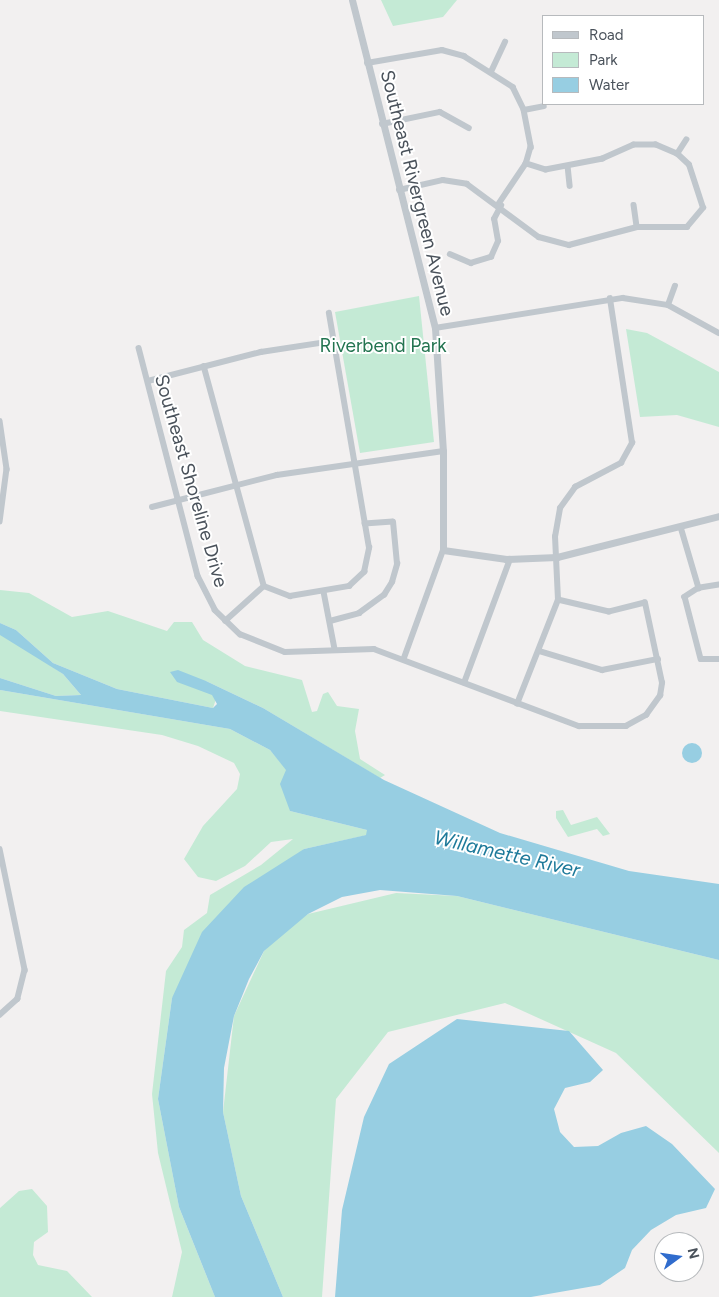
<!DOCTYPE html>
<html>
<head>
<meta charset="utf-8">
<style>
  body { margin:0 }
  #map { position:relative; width:719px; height:1297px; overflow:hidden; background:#f2f0f0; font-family:Figtree,sans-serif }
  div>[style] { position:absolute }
  .green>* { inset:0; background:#c4ead5 }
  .water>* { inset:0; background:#97cee2 }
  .round { border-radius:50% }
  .minor>* { height:5.5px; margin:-2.75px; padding:0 2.75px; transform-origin:2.75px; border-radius:2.75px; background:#c0c7cd }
  .tertiary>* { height:7px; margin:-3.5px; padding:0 3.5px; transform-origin:3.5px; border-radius:3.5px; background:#c0c7cd }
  span { translate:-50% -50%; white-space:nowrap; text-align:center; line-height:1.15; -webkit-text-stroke:4px #fff; paint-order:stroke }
  .street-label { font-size:19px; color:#4a525b }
  .park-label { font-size:19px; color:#237450 }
  .water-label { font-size:20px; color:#1e7a9a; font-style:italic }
  .legend { position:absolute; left:542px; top:15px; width:162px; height:90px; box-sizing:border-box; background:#fff; border:1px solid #b7babd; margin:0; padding:6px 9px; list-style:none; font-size:15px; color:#4a525b }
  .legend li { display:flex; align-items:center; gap:10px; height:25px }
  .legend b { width:25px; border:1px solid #b7babd }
  .north { position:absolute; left:654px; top:1232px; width:50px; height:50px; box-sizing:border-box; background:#fff; border:1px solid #b7babd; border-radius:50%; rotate:76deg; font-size:14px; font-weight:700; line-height:20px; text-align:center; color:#4a525b }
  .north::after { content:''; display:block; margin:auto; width:18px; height:22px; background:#306ccd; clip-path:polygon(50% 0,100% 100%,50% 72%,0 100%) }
</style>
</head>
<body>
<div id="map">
  <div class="green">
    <div style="clip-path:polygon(381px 0,457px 0,443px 17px,393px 26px)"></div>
    <div style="clip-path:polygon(419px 296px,434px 442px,360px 453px,335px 312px)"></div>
    <div style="clip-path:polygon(626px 329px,647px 333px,719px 372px,719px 427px,677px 415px,640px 417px)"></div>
    <div style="clip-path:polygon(0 590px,29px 593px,72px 617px,108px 611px,167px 631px,174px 622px,192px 622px,203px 640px,245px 666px,302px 680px,312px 712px,317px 711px,323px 694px,328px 692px,337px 706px,359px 709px,355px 731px,360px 759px,385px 775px,380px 778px,263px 708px,206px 681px,216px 699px,213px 708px,117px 689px,53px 663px,16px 630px,0 623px)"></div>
    <div style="clip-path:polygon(4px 634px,63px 674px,81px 695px,56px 696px,0 678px,0 635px)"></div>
    <div style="clip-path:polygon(0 690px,230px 729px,270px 750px,287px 770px,290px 811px,367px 830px,367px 835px,304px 849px,172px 998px,158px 1099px,179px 1207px,215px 1297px,172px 1297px,182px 1252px,158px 1153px,152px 1094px,166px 971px,182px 947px,184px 930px,207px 913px,210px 895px,261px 865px,293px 839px,271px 842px,245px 866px,216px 881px,198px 877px,184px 859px,203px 826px,237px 789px,240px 774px,234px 763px,198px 746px,162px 735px,0 711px)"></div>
    <div style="clip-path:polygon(563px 810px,571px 825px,597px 817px,610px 834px,603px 836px,597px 829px,568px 837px,556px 818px,556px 811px)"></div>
    <div style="clip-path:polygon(396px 893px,457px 896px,719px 960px,719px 1153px,616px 1053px,505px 1003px,388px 1032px,336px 1099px,322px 1297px,283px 1297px,241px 1196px,223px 1112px,234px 1016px,264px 951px,283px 931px,308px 914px)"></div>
    <div style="clip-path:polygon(32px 1189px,47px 1206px,48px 1232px,34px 1242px,33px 1255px,38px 1265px,67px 1271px,92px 1297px,0 1297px,0 1208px,19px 1191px)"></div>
  </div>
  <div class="water">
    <div style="clip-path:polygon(0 623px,16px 630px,53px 663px,117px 689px,213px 708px,217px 704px,212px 695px,177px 682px,170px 672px,178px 670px,206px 681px,263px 708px,384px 780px,500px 833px,629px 871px,719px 884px,719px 960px,457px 896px,380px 890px,342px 897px,308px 914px,264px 951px,249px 979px,234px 1016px,224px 1068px,223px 1112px,241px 1196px,283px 1297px,215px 1297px,179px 1207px,158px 1099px,172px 998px,202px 932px,244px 887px,304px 849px,366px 835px,367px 830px,290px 811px,280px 784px,286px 770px,270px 750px,230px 729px,0 690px,0 678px,56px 696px,81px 695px,63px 674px,0 635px)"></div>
    <div class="round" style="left:682px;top:743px;width:20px;height:20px"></div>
    <div style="clip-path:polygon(457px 1019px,569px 1031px,603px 1070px,590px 1082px,565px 1088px,554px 1109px,560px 1132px,574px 1147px,598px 1146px,621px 1133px,646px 1126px,672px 1144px,715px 1189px,706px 1208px,676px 1215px,651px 1230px,632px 1250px,625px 1268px,600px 1285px,531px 1297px,335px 1297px,342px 1210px,364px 1117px,389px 1064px)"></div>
  </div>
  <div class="minor">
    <div style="left:367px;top:63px;width:76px;rotate:-9.8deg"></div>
    <div style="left:442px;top:50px;width:23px;rotate:15deg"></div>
    <div style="left:464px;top:56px;width:58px;rotate:32.3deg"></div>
    <div style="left:513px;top:87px;width:25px;rotate:64deg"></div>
    <div style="left:524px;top:110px;width:38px;rotate:79deg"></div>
    <div style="left:531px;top:147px;width:18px;rotate:106deg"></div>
    <div style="left:526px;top:164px;width:48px;rotate:124deg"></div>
    <div style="left:491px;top:72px;width:33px;rotate:-65deg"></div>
    <div style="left:524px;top:110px;width:20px;rotate:-11deg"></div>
    <div style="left:382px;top:124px;width:59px;rotate:-11.7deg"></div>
    <div style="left:440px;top:112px;width:33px;rotate:29deg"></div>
    <div style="left:677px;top:154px;width:17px;rotate:-57deg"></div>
    <div style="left:568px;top:166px;width:20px;rotate:84deg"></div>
    <div style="left:399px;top:190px;width:45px;rotate:-12.8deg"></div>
    <div style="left:443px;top:180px;width:24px;rotate:9deg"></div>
    <div style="left:467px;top:184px;width:89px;rotate:36.4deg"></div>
    <div style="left:539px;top:237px;width:31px;rotate:15deg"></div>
    <div style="left:569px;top:245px;width:70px;rotate:-14.8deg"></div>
    <div style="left:637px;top:227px;width:50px"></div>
    <div style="left:687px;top:227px;width:25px;rotate:-50deg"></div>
    <div style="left:703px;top:208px;width:45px;rotate:-108deg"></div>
    <div style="left:689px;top:165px;width:16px;rotate:-137deg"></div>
    <div style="left:677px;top:154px;width:23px;rotate:-157deg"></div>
    <div style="left:656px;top:145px;width:22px;rotate:180deg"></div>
    <div style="left:634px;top:145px;width:34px;rotate:156deg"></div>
    <div style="left:603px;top:159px;width:58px;rotate:169.1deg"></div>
    <div style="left:546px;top:170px;width:21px;rotate:-163deg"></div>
    <div style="left:634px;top:205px;width:22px;rotate:82deg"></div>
    <div style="left:450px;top:254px;width:23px;rotate:23deg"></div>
    <div style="left:471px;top:263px;width:21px;rotate:-17deg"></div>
    <div style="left:491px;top:257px;width:17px;rotate:-66deg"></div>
    <div style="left:498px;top:241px;width:22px;rotate:-100deg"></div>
    <div style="left:494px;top:219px;width:15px;rotate:-62deg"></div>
    <div style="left:668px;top:305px;width:20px;rotate:-70deg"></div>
    <div style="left:435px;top:328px;width:190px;rotate:-9.1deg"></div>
    <div style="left:623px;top:298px;width:46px;rotate:8.8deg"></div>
    <div style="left:668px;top:305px;width:58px;rotate:28.8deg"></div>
    <div style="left:139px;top:348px;width:236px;rotate:75.5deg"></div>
    <div style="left:198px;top:576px;width:38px;rotate:63deg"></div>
    <div style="left:215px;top:610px;width:35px;rotate:44deg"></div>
    <div style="left:240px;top:634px;width:48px;rotate:21.8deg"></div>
    <div style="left:285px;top:652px;width:89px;rotate:-1.9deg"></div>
    <div style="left:374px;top:649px;width:219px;rotate:20.6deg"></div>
    <div style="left:579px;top:726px;width:47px"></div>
    <div style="left:626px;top:726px;width:23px;rotate:-29deg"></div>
    <div style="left:646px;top:715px;width:24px;rotate:-54deg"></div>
    <div style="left:660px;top:696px;width:13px;rotate:-81deg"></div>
    <div style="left:662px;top:683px;width:82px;rotate:-102deg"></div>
    <div style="left:645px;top:603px;width:37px;rotate:166deg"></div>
    <div style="left:609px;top:612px;width:52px;rotate:-166.8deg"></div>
    <div style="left:204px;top:366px;width:228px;rotate:74.7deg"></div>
    <div style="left:264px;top:586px;width:28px;rotate:21deg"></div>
    <div style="left:290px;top:596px;width:60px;rotate:-9.6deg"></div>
    <div style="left:349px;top:586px;width:21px;rotate:-43deg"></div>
    <div style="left:364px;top:572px;width:25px;rotate:-78deg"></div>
    <div style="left:369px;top:548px;width:238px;rotate:-99.7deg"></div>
    <div style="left:148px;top:381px;width:117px;rotate:-14.4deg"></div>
    <div style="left:261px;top:352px;width:73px;rotate:-8.7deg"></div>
    <div style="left:0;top:421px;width:49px;rotate:81.7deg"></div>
    <div style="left:7px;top:469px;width:53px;rotate:97.5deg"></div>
    <div style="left:152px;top:507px;width:129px;rotate:-14.4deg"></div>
    <div style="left:277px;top:475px;width:168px;rotate:-8.2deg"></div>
    <div style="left:681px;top:527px;width:64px;rotate:73.6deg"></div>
    <div style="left:719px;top:585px;width:20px;rotate:171deg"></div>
    <div style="left:699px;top:588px;width:17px;rotate:147deg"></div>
    <div style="left:685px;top:597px;width:64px;rotate:75.5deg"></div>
    <div style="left:701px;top:659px;width:18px"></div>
    <div style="left:324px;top:592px;width:58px;rotate:79.1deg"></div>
    <div style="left:225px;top:621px;width:52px;rotate:-41.9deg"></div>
    <div style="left:330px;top:621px;width:30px;rotate:-15deg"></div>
    <div style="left:359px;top:613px;width:31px;rotate:-36deg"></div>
    <div style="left:384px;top:595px;width:15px;rotate:-58deg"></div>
    <div style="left:392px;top:582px;width:19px;rotate:-74deg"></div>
    <div style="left:397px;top:564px;width:42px;rotate:-95.4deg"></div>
    <div style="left:393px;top:522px;width:28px;rotate:176deg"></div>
    <div style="left:539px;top:651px;width:66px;rotate:16.8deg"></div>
    <div style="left:602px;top:670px;width:57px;rotate:-11.1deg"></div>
    <div style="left:404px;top:658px;width:115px;rotate:-70.1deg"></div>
    <div style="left:464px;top:683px;width:132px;rotate:-69.6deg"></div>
    <div style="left:517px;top:704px;width:112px;rotate:-68.5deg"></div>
    <div style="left:558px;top:600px;width:63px;rotate:-92.7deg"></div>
    <div style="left:555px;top:537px;width:29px;rotate:-80deg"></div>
    <div style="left:560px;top:508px;width:26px;rotate:-54deg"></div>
    <div style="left:575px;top:487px;width:52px;rotate:-27.6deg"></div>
    <div style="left:621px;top:463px;width:23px;rotate:-61deg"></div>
    <div style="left:632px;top:443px;width:146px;rotate:-98.7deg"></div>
    <div style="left:0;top:849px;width:124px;rotate:78.3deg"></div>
    <div style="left:25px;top:970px;width:30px;rotate:104deg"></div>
    <div style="left:18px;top:999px;width:24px;rotate:138deg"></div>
  </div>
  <div class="tertiary">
    <div style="left:352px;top:0;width:338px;rotate:75.8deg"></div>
    <div style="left:435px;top:328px;width:123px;rotate:86.3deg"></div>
    <div style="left:443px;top:451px;width:99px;rotate:90deg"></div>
    <div style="left:443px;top:550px;width:64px;rotate:8.1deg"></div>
    <div style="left:506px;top:559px;width:51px;rotate:-2.2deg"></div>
    <div style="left:557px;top:557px;width:167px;rotate:-14.2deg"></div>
  </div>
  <div class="street-label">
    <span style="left:417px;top:193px;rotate:76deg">Southeast Rivergreen Avenue</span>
    <span style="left:191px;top:481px;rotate:74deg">Southeast Shoreline Drive</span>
  </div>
  <div class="park-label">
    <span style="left:383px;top:346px">Riverbend Park</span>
  </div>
  <div class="water-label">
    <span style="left:507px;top:854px;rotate:13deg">Willamette River</span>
  </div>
  <ul class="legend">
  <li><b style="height:6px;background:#c0c7cd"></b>Road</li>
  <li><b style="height:14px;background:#c4ead5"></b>Park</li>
  <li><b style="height:14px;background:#97cee2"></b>Water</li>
  </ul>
  <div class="north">N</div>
</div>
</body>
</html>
